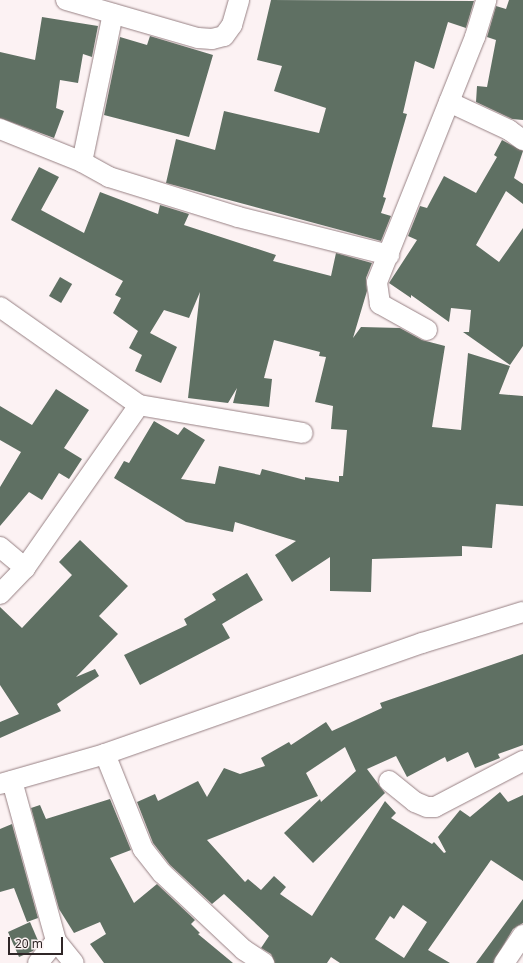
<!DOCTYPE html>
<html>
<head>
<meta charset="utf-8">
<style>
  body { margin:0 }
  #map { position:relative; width:523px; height:963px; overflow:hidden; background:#fcf2f3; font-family:"Noto Sans",sans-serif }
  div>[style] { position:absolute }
  .building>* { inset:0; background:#5f7063; transform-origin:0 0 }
  .roads { filter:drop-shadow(0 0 1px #978184) drop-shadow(0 0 1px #978184) }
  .street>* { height:20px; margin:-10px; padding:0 10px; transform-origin:10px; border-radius:10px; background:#fff }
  span { translate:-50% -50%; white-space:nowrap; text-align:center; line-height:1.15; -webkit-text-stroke:4px #fcf2f3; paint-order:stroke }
  .scale { position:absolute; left:8px; top:937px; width:55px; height:18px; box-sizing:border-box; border:2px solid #2f2627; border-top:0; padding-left:5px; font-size:12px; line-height:14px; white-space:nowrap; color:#2f2627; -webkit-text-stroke:3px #fcf2f3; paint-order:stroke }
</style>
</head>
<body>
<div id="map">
  <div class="building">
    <div style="clip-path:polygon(271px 0,474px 1px,466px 28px,448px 22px,434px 69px,415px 61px,403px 113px,407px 114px,383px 197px,386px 198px,381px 213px,391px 216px,381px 241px,166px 183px,176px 139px,215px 150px,224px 111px,319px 133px,326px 108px,274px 91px,282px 66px,257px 60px)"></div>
    <div style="clip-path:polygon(509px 0,523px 0,523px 120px,512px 119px,476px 102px,477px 86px,487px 87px,496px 40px,487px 37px,496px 6px,506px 9px)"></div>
    <div style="clip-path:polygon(42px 17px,98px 26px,92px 57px,83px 54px,78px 83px,60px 80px,56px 108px,64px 111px,54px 138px,0 118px,0 52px,35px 60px)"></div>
    <div style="clip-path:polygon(150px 36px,213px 55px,189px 137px,104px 115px,120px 37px,147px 45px)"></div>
    <div style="clip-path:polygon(502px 140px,523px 151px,514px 178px,523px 184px,523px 204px,506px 191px,476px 245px,499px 262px,523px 228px,523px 346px,510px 365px,463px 332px,469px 332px,471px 310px,451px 308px,449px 322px,411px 295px,411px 298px,389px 283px,417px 240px,408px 236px,420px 206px,427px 208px,444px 176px,476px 193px,497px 157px,494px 155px)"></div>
    <div style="clip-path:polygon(39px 167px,59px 177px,41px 210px,84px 233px,100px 192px,158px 214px,160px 205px,189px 214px,184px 225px,276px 255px,273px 261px,331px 276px,336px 253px,372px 263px,366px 278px,367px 291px,353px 338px,361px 327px,400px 328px,422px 340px,445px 346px,432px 427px,461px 430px,468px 353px,510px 366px,499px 394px,523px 396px,523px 506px,496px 504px,492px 548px,462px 546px,462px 556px,372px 559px,371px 592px,330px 591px,330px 557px,292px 582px,275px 555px,296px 541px,235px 522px,233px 532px,186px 522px,114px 478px,124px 461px,129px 463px,154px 421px,178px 435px,184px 427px,205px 440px,181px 479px,215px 484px,219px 466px,260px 475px,262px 469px,305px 480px,305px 477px,339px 482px,339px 476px,343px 476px,347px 430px,331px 429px,333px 406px,315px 402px,326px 357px,319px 356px,320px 352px,274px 340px,264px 378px,272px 379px,269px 407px,233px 403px,237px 388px,228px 403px,188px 398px,200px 292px,189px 318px,164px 310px,150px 333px,177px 347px,161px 383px,135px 371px,142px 355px,129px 348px,138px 331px,113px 313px,121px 298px,115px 295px,123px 281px,11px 220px)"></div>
    <div style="left:60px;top:277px;width:14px;height:22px;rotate:30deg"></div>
    <div style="clip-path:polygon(56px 389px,89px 410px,64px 448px,82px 459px,69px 479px,59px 473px,42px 500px,29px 492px,0 526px,0 487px,21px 452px,0 440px,0 406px,32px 425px)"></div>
    <div style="clip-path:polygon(80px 540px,128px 586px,99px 616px,118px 634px,76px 677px,95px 669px,99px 676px,57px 704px,61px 711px,0 738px,0 722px,19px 714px,0 685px,0 607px,22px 628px,72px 575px,59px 562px)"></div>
    <div style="clip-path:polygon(247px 573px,263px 600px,222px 624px,230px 638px,140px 685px,124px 655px,187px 625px,184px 619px,216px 600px,212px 594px)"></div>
    <div style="clip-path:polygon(evenodd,523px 654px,523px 745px,498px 754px,500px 758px,475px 768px,468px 752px,447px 762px,445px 757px,407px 777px,396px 756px,367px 769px,385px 793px,313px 863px,284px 833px,320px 799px,321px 802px,356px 771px,345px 747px,306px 773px,318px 796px,207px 840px,245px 882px,248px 879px,261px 890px,274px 876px,286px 887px,280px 894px,312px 916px,385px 801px,396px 813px,391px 818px,432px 844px,434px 842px,444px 853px,446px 852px,438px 837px,460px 810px,470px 817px,500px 792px,508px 802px,523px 795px,523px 881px,491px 860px,428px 950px,450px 963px,340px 963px,331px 957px,327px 963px,275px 963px,271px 954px,261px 948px,269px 936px,224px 894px,212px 904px,170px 865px,153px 843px,137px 802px,155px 794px,158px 801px,198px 781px,207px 797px,224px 768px,240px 774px,265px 766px,261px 758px,289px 742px,291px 745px,326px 722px,332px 731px,382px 708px,380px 703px,523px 654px,403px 905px,427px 922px,404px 958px,375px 939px,390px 916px,394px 919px,403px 905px)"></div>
    <div style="clip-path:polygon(110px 799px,131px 850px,110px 858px,134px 903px,157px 884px,195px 920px,191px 924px,200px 933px,198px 934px,233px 963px,104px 963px,90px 944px,106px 934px,100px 922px,74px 933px,59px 909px,31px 808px,40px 805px,46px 819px)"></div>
    <div style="clip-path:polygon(12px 824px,38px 918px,27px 922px,14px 888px,0 892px,0 829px)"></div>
    <div style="clip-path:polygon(523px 899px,523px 923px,513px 929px,493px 963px,476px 963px)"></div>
    <div style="clip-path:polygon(30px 922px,39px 943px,33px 951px,19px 957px,8px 932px)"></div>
  </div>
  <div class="roads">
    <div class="street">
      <div style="left:66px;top:0;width:137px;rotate:16.1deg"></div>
      <div style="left:198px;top:38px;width:14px;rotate:4deg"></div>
      <div style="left:212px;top:39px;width:12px;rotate:-14deg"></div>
      <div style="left:224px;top:36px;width:14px;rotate:-54deg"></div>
      <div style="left:232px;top:25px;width:26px;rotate:-74deg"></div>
      <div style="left:449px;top:102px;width:66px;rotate:25deg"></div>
      <div style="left:509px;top:130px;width:17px;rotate:36deg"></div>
      <div style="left:0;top:129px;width:88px;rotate:21.9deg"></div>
      <div style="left:82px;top:162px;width:31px;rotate:29deg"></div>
      <div style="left:109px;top:177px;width:135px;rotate:17.2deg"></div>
      <div style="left:238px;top:217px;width:156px;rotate:14.1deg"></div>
      <div style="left:82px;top:162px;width:151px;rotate:-78.2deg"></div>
      <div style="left:0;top:307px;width:170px;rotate:35.2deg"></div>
      <div style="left:139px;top:405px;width:166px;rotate:9.7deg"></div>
      <div style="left:427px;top:330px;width:54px;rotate:-151deg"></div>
      <div style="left:380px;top:304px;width:22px;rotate:-98deg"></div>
      <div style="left:377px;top:282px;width:264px;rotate:-68.2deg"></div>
      <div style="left:475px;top:37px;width:39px;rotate:-73deg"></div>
      <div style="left:0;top:547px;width:33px;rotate:40deg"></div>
      <div style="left:0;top:594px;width:36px;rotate:-46deg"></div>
      <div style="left:25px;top:568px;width:199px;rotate:-55deg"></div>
      <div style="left:105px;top:754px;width:102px;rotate:68.2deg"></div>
      <div style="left:143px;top:849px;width:31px;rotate:52deg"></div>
      <div style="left:162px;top:873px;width:112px;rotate:43.2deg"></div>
      <div style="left:244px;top:950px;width:24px;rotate:33deg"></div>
      <div style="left:12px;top:781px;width:166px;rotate:74.6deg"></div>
      <div style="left:56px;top:941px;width:28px;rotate:51deg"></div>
      <div style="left:389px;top:781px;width:33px;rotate:39deg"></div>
      <div style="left:415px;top:802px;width:13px;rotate:23deg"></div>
      <div style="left:427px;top:807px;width:8px"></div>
      <div style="left:435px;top:807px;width:99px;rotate:-27.6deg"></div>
      <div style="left:0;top:784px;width:109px;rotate:-15.9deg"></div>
      <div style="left:105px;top:754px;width:336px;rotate:-19.3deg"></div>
      <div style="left:422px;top:643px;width:106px;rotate:-17.1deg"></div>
      <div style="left:38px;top:963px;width:28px;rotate:-51deg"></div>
      <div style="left:504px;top:963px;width:34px;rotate:-56deg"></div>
    </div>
  </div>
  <div class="scale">20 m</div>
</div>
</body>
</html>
